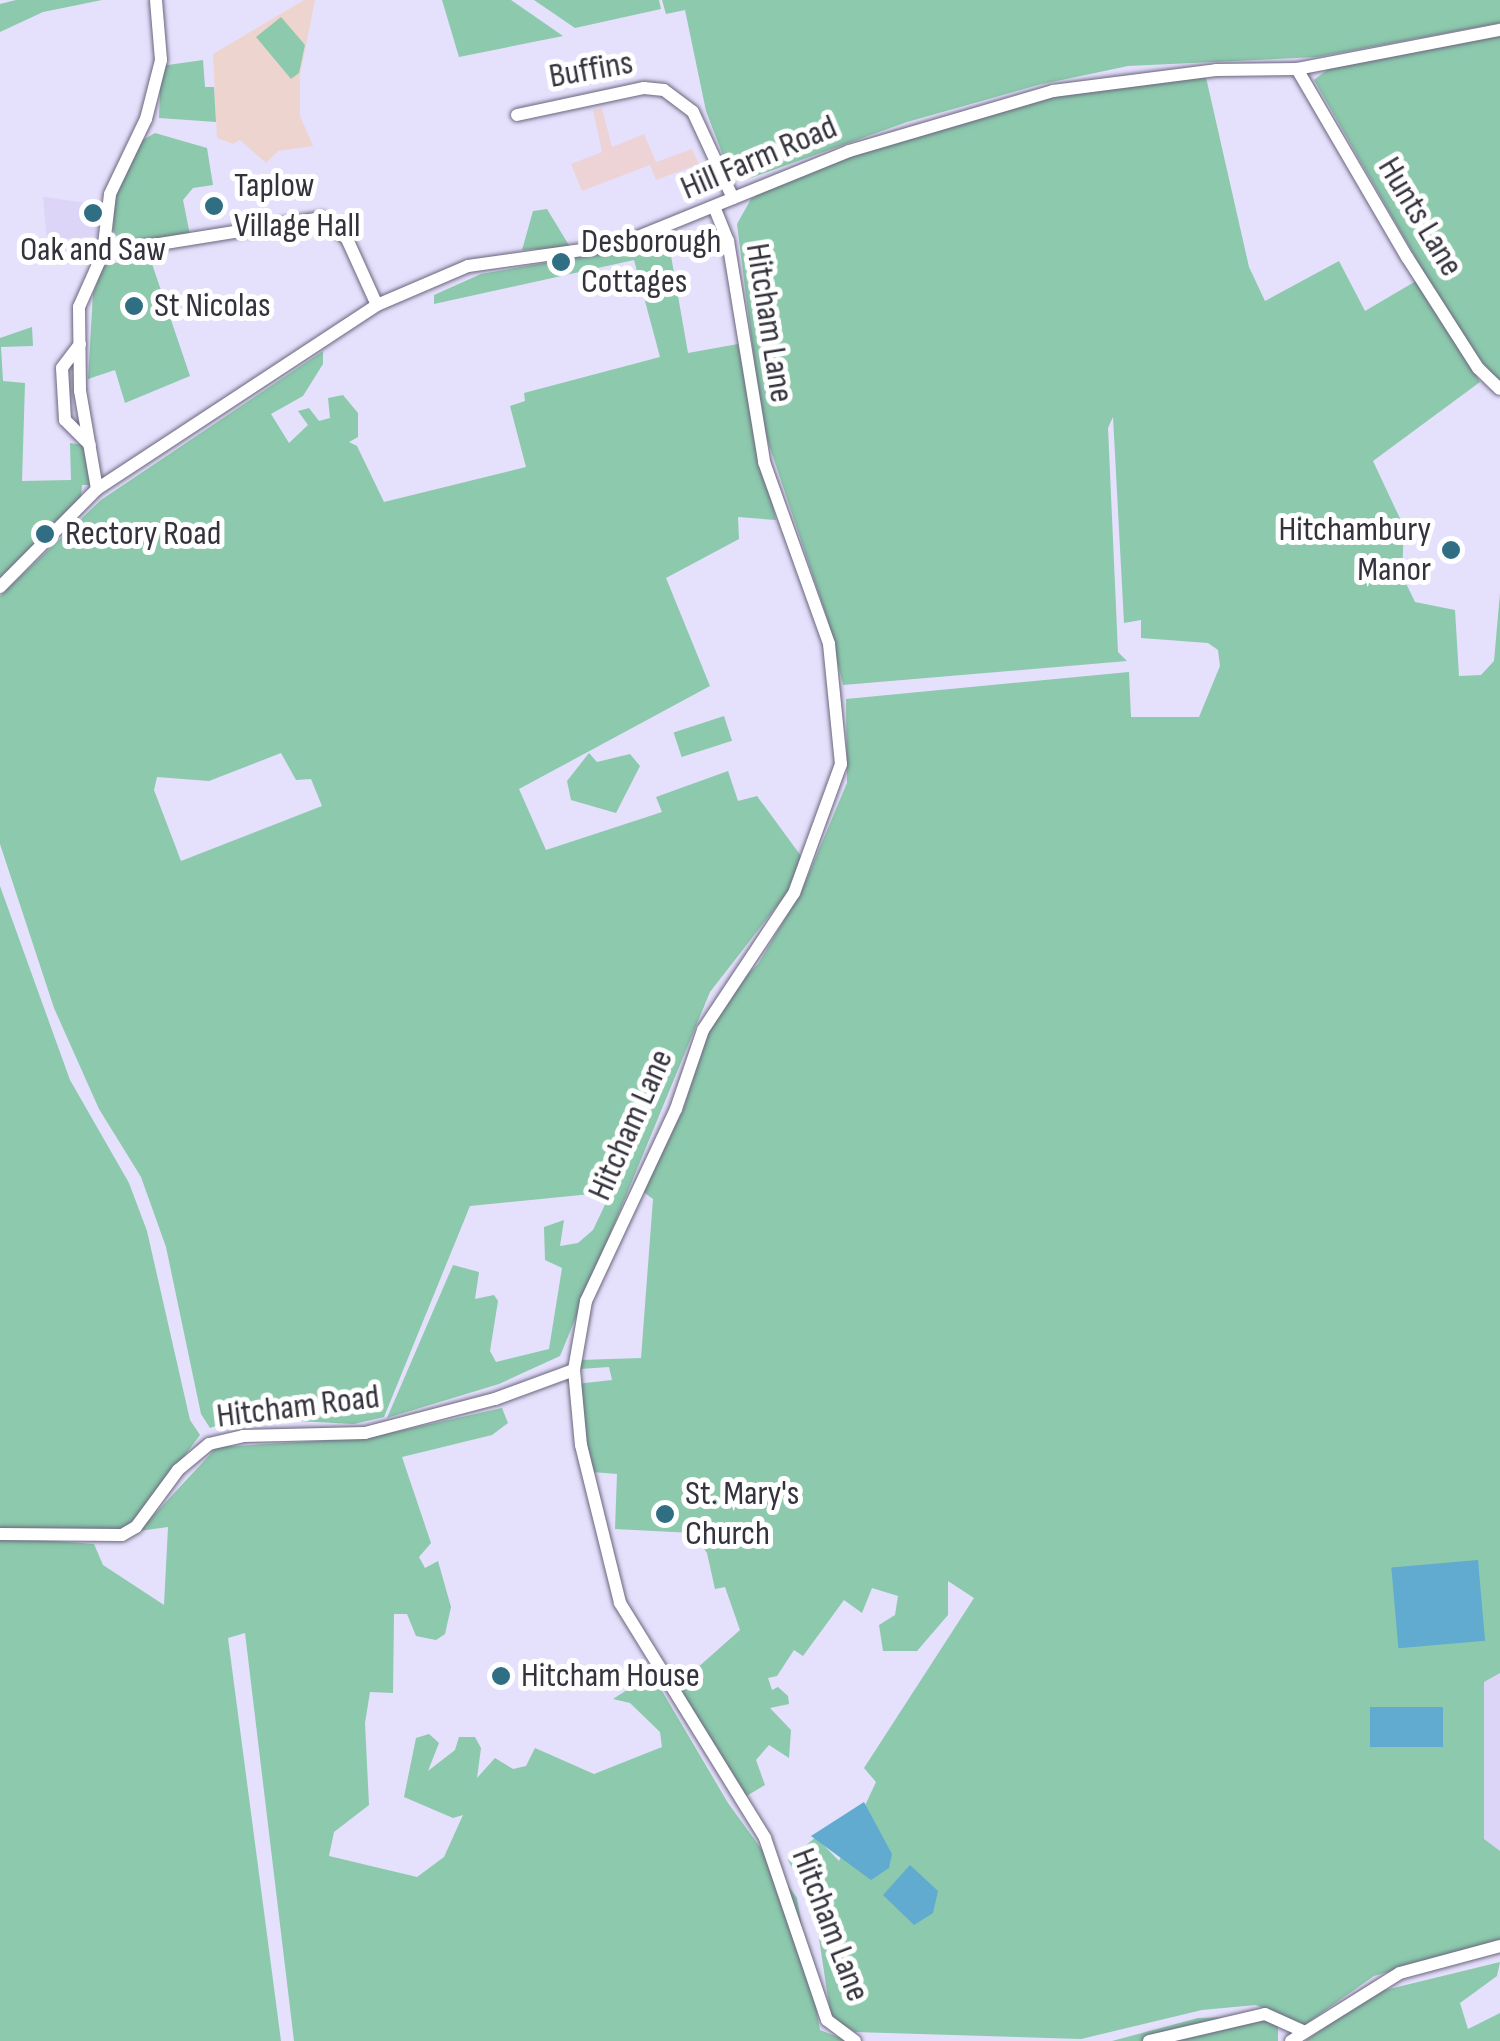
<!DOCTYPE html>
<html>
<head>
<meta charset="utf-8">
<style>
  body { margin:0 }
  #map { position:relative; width:1500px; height:2041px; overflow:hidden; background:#e5e0fc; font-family:"Sofia Sans Condensed",sans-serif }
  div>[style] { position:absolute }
  .built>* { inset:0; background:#dcd5f8; transform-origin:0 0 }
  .industrial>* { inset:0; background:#eed3d6 }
  .education>* { inset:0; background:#eed4cf }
  .green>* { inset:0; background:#8cc9ad; transform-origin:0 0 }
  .water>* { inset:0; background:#60abcf; transform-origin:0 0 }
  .roads { filter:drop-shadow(0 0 2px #6a657d) drop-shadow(0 0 2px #6a657d) }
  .minor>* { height:12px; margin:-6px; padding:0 6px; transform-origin:6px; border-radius:6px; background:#fff }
  .dots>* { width:28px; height:28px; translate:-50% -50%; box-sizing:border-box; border:5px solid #fff; border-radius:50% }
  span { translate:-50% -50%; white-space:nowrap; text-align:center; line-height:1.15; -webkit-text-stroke:10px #fff; paint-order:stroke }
  .street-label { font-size:35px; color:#34323c }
  .poi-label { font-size:35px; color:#34323c }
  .left { translate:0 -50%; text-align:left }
  .right { translate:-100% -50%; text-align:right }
</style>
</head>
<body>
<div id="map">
  <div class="built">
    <div style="clip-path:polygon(43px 197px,102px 205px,97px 236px,47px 241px)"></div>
    <div style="left:1500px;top:1673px;width:178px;height:18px;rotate:90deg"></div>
  </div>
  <div class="industrial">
    <div style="clip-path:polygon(602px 108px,612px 147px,644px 134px,656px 162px,692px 149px,699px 164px,656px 180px,650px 165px,582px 191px,571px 164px,602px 152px,593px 110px)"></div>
  </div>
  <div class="education">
    <div style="clip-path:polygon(304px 0,315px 0,300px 75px,300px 116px,313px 146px,278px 151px,266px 163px,240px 140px,233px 144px,217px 138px,213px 54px)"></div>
  </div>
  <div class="green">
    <div style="clip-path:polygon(16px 0,102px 0,43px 12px,0 32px,0 4px)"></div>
    <div style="clip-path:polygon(442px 0,511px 0,563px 36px,459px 57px)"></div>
    <div style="clip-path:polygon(534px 0,659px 0,661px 9px,575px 28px)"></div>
    <div style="clip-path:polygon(662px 0,1500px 0,1500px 23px,1317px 57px,1128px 66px,1038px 85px,907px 122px,748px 179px,730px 174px,706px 111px,685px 10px,666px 14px)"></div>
    <div style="clip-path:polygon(281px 17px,305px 45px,299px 73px,291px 79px,256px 37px)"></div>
    <div style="clip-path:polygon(1500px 36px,1500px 383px,1461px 337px,1314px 80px,1328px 69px)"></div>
    <div style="clip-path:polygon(203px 60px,205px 87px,214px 87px,216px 122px,159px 118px,161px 66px)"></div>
    <div style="clip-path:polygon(1205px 73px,1249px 267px,1265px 301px,1339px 261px,1365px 311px,1416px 281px,1480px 382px,1373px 461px,1404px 527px,1402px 575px,1415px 602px,1455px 610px,1459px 676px,1481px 675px,1494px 661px,1500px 593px,1500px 1673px,1484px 1682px,1484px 1839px,1500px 1851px,1500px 1941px,1374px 1976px,1303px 2026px,1256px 2005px,1202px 2010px,1081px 2039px,855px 2032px,831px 2018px,815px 1912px,788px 1860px,816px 1837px,839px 1861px,876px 1782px,864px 1768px,974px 1598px,948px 1581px,948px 1615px,917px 1651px,883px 1651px,879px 1625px,895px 1615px,898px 1596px,872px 1588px,862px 1613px,844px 1600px,803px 1656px,794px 1650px,777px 1676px,768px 1678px,772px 1690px,778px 1687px,788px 1696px,789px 1704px,770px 1708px,791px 1730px,789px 1758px,769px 1745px,756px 1760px,765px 1785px,745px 1797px,678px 1685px,740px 1630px,725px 1587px,715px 1589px,707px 1553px,693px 1533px,615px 1529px,617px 1474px,592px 1472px,576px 1384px,612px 1380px,609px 1367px,580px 1369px,580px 1360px,641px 1358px,653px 1199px,642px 1191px,683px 1110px,703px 1043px,728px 994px,758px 964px,801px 892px,847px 783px,846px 699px,1129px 672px,1131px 717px,1199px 717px,1220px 666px,1218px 650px,1208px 643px,1141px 638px,1141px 620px,1124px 623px,1113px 417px,1108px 428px,1118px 652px,1127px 661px,843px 685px,827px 618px,762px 424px,737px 224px,751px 199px,780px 181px,927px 127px,1078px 92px)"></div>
    <div style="clip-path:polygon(155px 133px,207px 148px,213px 185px,193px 188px,183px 200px,190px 235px,122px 245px,113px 230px,114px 198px,132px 146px)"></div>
    <div style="clip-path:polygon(547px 209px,570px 247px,522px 250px,533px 211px)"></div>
    <div style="clip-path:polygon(evenodd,667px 233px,688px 353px,738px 344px,776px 520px,738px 517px,739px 539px,666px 578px,710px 686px,519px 789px,546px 850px,662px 812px,656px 797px,728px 771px,738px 801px,757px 796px,801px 856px,790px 889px,710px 992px,560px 1356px,499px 1384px,387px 1418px,453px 1265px,479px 1272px,475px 1299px,494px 1295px,498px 1301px,490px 1351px,496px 1362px,549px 1349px,562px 1268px,545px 1260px,544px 1227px,564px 1220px,560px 1246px,578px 1243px,593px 1230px,611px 1192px,470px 1206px,384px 1417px,354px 1424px,237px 1418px,210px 1428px,201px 1414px,166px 1247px,141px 1177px,99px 1109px,54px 1008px,0 844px,0 596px,101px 500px,323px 351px,323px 364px,303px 396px,271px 414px,289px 443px,308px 425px,298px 411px,309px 408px,319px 421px,330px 418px,328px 398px,343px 395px,358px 413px,358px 437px,349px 442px,357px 446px,384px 502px,526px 467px,510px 406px,525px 401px,524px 393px,660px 357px,634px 260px,434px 304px,434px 295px,481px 274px,630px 248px,667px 233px,281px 753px,296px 780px,311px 779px,322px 806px,181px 861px,154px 790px,157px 777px,209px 781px,281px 753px)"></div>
    <div style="clip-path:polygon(149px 255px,190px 376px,125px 403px,115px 370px,88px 379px,93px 294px,103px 266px)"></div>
    <div style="clip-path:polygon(32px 327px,33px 346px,1px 347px,3px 381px,25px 383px,22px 481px,71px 480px,70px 443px,83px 445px,90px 485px,82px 485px,81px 498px,0 587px,0 338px)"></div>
    <div style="left:724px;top:716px;width:26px;height:53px;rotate:72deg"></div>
    <div style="clip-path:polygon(589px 753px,597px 762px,630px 754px,640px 766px,616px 813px,571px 800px,567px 781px)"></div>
    <div style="clip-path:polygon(0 886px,70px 1080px,129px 1183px,147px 1231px,190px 1420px,200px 1435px,146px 1507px,125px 1528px,106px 1533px,0 1529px)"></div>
    <div style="clip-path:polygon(502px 1408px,508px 1423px,492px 1435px,402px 1457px,431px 1543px,419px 1557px,425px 1568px,438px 1561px,451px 1607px,445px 1634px,436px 1640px,416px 1636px,407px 1614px,394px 1614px,393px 1693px,370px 1692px,365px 1723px,369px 1805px,334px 1832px,329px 1856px,417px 1877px,444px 1857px,463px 1815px,453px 1818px,404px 1797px,416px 1738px,429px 1734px,439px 1743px,428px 1771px,455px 1750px,459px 1737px,475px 1737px,481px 1748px,477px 1778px,495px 1758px,513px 1769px,526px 1766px,535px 1748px,594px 1774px,662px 1747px,660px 1732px,630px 1703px,613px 1699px,652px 1674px,728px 1803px,797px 1898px,820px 2030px,848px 2041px,294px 2041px,245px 1633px,228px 1638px,281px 2041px,0 2041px,0 1537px,94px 1544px,103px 1565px,164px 1605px,168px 1527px,139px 1531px,217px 1447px,368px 1438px)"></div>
    <div style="clip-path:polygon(1500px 1962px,1497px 1976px,1460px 2003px,1468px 2029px,1500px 2013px,1500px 2041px,1305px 2041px,1377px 1992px)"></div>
    <div style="clip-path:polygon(1263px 2016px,1278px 2023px,1278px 2041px,1112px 2041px,1198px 2018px)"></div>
  </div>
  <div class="water">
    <div style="left:1478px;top:1560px;width:81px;height:87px;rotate:85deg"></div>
    <div style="left:1370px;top:1707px;width:73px;height:40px"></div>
    <div style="clip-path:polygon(864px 1802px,892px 1854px,889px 1868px,871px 1880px,811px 1836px)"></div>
    <div style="clip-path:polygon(910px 1865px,938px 1891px,933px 1913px,914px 1925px,883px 1895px)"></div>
  </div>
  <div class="roads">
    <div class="minor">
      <div style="left:1297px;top:69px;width:218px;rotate:59.7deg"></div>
      <div style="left:1407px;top:257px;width:132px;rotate:57.4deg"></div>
      <div style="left:1478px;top:368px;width:30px;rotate:44deg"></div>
      <div style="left:517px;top:115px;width:130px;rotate:-12deg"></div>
      <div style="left:644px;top:88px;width:20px;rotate:6deg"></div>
      <div style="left:664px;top:90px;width:36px;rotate:37deg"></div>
      <div style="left:693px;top:112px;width:95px;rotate:65.1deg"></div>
      <div style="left:715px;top:209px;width:35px;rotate:68deg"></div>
      <div style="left:728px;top:241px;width:224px;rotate:80.7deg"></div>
      <div style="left:764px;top:462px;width:193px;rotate:70.3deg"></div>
      <div style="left:829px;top:644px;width:121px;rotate:84.3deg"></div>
      <div style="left:841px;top:764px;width:137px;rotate:110deg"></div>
      <div style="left:794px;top:893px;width:164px;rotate:123.6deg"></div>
      <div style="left:703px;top:1030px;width:83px;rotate:108.9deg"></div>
      <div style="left:676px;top:1109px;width:212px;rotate:115.1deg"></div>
      <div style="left:586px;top:1301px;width:70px;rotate:99.9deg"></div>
      <div style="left:574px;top:1370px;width:75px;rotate:84.7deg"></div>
      <div style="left:581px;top:1445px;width:163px;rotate:76.1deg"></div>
      <div style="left:620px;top:1603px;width:276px;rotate:58.3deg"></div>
      <div style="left:765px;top:1838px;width:192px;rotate:71.2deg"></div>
      <div style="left:827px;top:2020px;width:35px;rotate:37deg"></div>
      <div style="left:103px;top:253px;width:222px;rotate:-9.1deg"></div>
      <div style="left:322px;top:218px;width:33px;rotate:40deg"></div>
      <div style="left:347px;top:239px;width:72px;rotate:65.6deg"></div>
      <div style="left:80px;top:344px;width:30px;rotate:127deg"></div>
      <div style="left:62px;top:368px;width:52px;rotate:86.7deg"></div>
      <div style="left:65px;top:420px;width:35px;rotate:45deg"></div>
      <div style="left:97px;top:489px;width:99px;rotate:-99.8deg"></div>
      <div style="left:80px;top:391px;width:84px;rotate:-90.7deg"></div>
      <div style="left:79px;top:307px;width:59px;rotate:-66deg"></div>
      <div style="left:103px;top:253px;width:59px;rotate:-83.2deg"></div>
      <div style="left:110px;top:194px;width:83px;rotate:-64.4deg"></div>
      <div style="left:146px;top:119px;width:61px;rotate:-75.7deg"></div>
      <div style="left:161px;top:60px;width:60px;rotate:-94.8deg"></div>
      <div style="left:0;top:587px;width:138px;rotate:-45.3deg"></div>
      <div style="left:97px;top:489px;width:335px;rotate:-33.3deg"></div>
      <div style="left:377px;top:305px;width:99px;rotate:-23.2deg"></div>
      <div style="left:468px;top:266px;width:151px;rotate:-8deg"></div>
      <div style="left:618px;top:245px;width:249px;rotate:-22.1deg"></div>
      <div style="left:849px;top:151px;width:213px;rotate:-16.4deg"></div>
      <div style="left:1053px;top:91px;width:164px;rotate:-7.3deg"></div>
      <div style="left:1216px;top:70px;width:81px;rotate:-0.7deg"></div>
      <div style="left:1297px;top:69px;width:207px;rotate:-10.9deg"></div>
      <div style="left:0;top:1534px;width:122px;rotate:0.5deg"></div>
      <div style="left:122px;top:1535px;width:16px;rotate:-30deg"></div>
      <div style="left:136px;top:1527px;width:71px;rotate:-53.6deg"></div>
      <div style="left:178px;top:1470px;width:40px;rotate:-40deg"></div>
      <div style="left:209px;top:1444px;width:35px;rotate:-13deg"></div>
      <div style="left:243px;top:1436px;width:122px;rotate:-1.4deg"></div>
      <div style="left:365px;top:1433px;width:134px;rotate:-14.7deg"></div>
      <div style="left:495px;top:1399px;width:84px;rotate:-20.2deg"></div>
      <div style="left:1149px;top:2041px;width:119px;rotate:-13.1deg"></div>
      <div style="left:1265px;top:2014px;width:42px;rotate:24.1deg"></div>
      <div style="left:1291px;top:2041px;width:128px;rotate:-32deg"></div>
      <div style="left:1400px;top:1973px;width:104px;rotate:-15.1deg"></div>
    </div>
  </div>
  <div class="dots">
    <div style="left:214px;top:206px;background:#2f6e83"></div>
    <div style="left:93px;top:213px;background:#2f6e83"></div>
    <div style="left:561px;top:262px;background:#2f6e83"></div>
    <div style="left:134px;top:306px;background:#2f6e83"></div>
    <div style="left:45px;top:534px;background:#2f6e83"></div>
    <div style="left:1451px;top:550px;background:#2f6e83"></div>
    <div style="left:665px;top:1514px;background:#2f6e83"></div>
    <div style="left:501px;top:1676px;background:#2f6e83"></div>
  </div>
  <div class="street-label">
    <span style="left:591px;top:70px;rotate:-10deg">Buffins</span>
    <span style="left:759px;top:158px;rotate:-23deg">Hill Farm Road</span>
    <span style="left:1420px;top:217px;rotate:59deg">Hunts Lane</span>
    <span style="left:769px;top:323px;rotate:81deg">Hitcham Lane</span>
    <span style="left:631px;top:1125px;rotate:-66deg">Hitcham Lane</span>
    <span style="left:298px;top:1407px;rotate:-7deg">Hitcham Road</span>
    <span style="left:830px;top:1925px;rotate:69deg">Hitcham Lane</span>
  </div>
  <div class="poi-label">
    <span class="left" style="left:234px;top:206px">Taplow<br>Village Hall</span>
    <span class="left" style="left:581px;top:262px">Desborough<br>Cottages</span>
    <span style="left:93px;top:250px">Oak and Saw</span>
    <span class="left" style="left:154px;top:306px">St Nicolas</span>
    <span class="right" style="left:1431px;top:550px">Hitchambury<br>Manor</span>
    <span class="left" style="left:65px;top:534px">Rectory Road</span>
    <span class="left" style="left:685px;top:1514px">St. Mary's<br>Church</span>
    <span class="left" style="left:521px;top:1676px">Hitcham House</span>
  </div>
</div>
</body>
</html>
